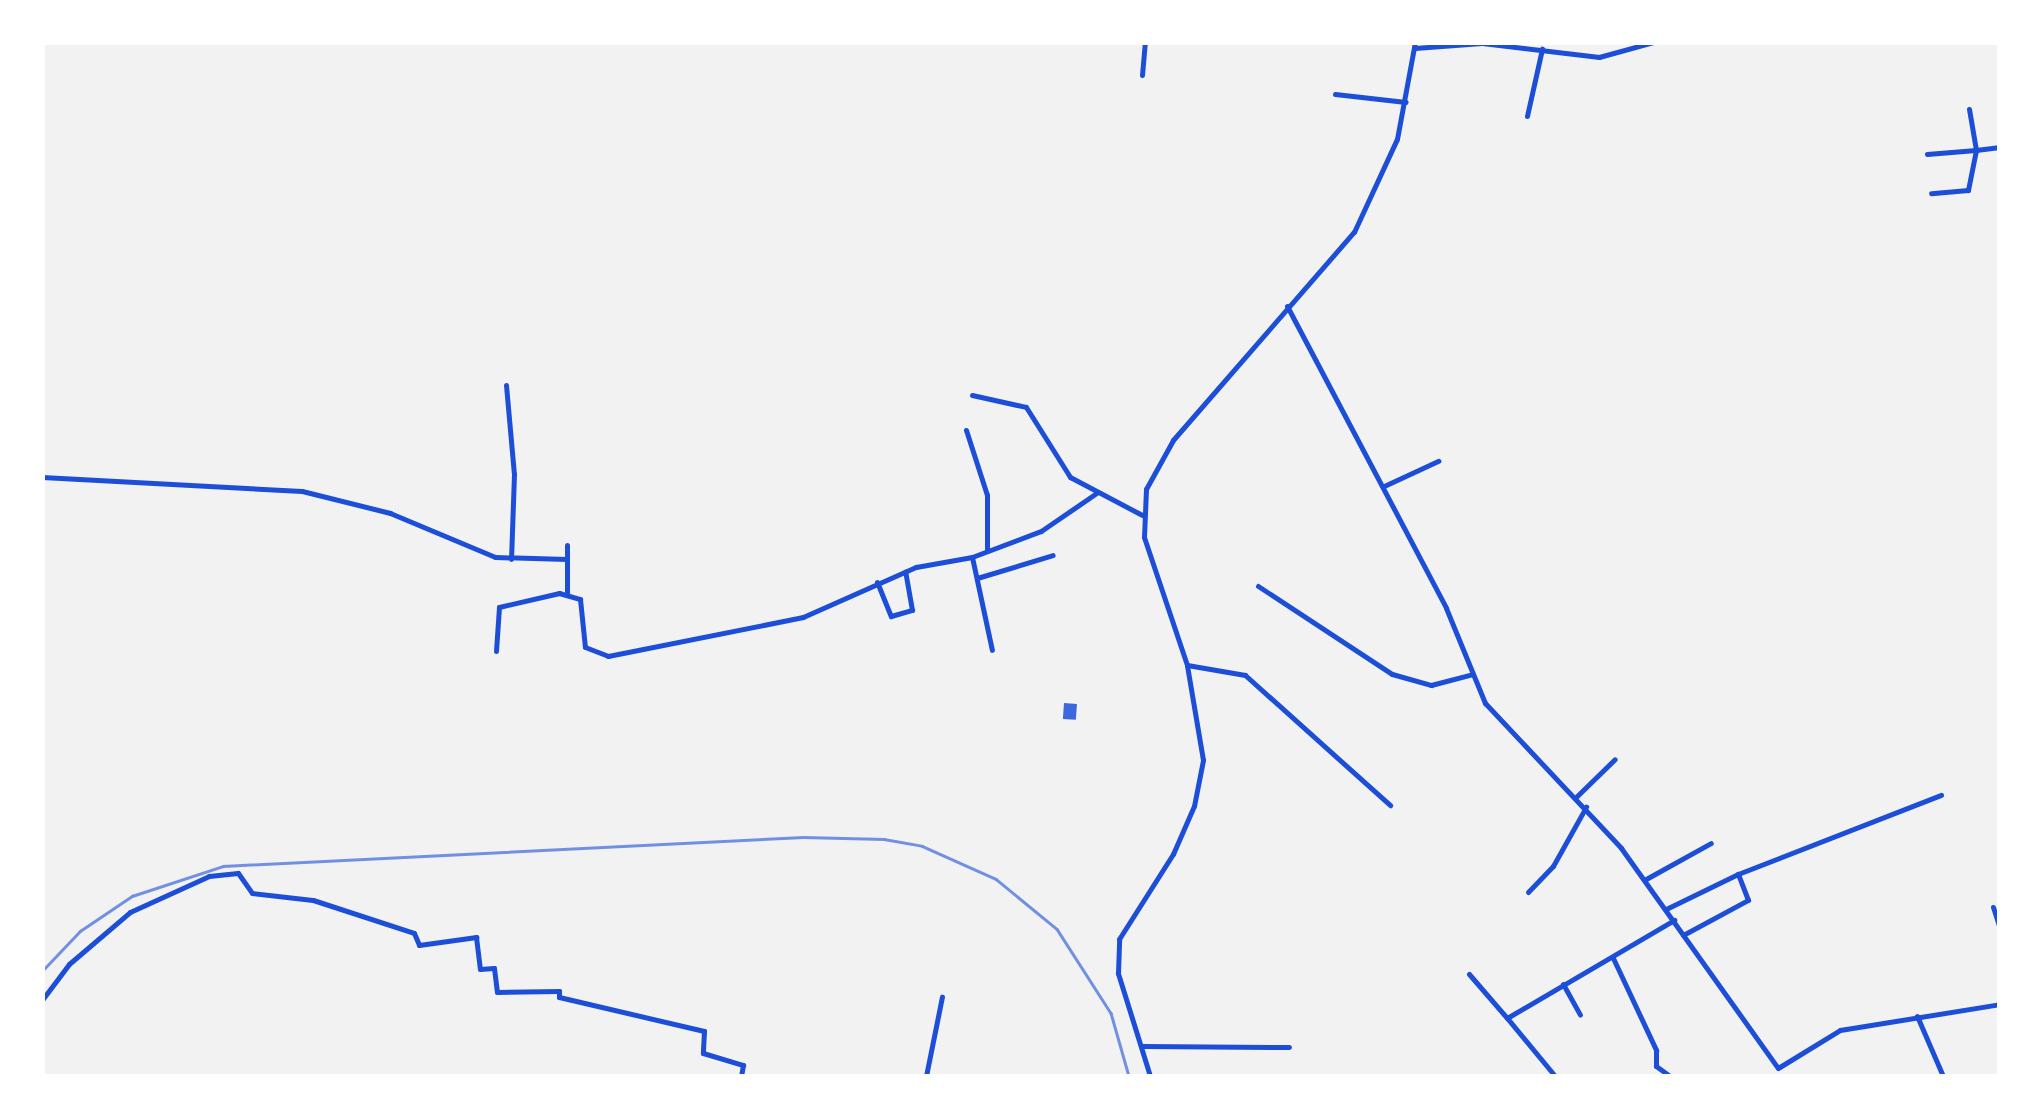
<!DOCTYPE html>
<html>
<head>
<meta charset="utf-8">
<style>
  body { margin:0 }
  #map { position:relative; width:2042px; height:1119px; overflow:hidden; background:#f2f2f2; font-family:Signika,sans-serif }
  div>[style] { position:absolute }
  .building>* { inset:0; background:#3d67dc; transform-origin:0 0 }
  .minor>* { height:5px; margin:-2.5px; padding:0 2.5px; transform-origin:2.5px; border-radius:2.5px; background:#1d4ed8 }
  .tertiary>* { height:5px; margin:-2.5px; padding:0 2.5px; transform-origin:2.5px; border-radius:2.5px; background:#1d4ed8 }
  .rail>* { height:2.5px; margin:-1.25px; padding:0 1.25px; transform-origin:1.25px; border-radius:1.25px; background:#7290e2 }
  span { translate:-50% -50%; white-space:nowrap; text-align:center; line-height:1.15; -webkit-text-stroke:9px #fff; paint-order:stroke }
  .frame { position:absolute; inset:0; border:45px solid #fff; pointer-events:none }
</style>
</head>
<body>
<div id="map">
  <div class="building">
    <div style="left:1064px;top:703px;width:13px;height:16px;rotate:4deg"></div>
  </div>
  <div class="minor">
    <div style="left:1415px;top:48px;width:67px;rotate:-4.3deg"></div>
    <div style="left:1482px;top:43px;width:118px;rotate:6.8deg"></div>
    <div style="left:1599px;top:57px;width:57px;rotate:-15.3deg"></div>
    <div style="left:1142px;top:75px;width:33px;rotate:-85deg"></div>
    <div style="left:1335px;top:94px;width:71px;rotate:6.4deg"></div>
    <div style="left:1969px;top:109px;width:42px;rotate:80.3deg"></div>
    <div style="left:1976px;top:150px;width:24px;rotate:-7deg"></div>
    <div style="left:1527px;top:116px;width:69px;rotate:-77.4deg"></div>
    <div style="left:1927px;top:154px;width:49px;rotate:-4.7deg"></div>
    <div style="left:1976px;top:150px;width:41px;rotate:101.3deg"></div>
    <div style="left:1968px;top:190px;width:37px;rotate:175deg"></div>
    <div style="left:506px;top:385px;width:89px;rotate:84.9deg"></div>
    <div style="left:514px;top:474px;width:85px;rotate:92deg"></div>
    <div style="left:972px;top:395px;width:55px;rotate:12.5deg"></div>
    <div style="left:1026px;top:407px;width:83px;rotate:57.8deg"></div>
    <div style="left:1070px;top:477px;width:81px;rotate:27.8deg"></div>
    <div style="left:966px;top:430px;width:68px;rotate:72.1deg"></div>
    <div style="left:987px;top:495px;width:56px;rotate:90deg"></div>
    <div style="left:42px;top:477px;width:260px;rotate:3.1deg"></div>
    <div style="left:302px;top:491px;width:91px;rotate:14deg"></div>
    <div style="left:390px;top:513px;width:114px;rotate:22.7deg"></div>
    <div style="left:495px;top:557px;width:72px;rotate:1.6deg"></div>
    <div style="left:1384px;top:486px;width:60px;rotate:-24.8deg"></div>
    <div style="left:567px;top:545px;width:48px;rotate:90deg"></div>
    <div style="left:972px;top:557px;width:95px;rotate:77.9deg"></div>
    <div style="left:977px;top:578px;width:79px;rotate:-16.8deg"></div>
    <div style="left:877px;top:582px;width:37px;rotate:68deg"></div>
    <div style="left:891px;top:616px;width:22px;rotate:-16deg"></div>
    <div style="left:912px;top:610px;width:39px;rotate:-100deg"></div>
    <div style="left:1258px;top:586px;width:160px;rotate:33.3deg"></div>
    <div style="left:1392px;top:674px;width:41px;rotate:15.8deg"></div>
    <div style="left:1431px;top:685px;width:43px;rotate:-14.7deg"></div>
    <div style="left:496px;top:651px;width:44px;rotate:-86.1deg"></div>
    <div style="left:499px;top:607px;width:62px;rotate:-13.1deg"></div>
    <div style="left:559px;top:593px;width:22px;rotate:16deg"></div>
    <div style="left:580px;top:599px;width:48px;rotate:84.1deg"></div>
    <div style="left:585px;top:647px;width:25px;rotate:21deg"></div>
    <div style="left:608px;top:656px;width:199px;rotate:-11.3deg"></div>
    <div style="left:803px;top:617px;width:124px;rotate:-23.9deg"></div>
    <div style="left:916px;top:567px;width:57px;rotate:-10.1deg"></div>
    <div style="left:972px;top:557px;width:74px;rotate:-20.6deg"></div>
    <div style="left:1041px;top:531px;width:69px;rotate:-34.4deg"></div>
    <div style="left:1187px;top:665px;width:59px;rotate:9.8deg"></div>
    <div style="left:1245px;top:675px;width:195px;rotate:41.9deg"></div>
    <div style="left:1576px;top:797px;width:54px;rotate:-44.3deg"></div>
    <div style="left:1646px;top:879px;width:74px;rotate:-29deg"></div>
    <div style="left:1528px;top:892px;width:36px;rotate:-46deg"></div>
    <div style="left:1553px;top:866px;width:68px;rotate:-60.8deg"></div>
    <div style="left:1993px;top:907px;width:23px;rotate:72deg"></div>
    <div style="left:1666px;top:909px;width:80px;rotate:-25.9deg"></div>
    <div style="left:1683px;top:935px;width:74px;rotate:-28.3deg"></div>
    <div style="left:1748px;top:900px;width:28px;rotate:-111deg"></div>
    <div style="left:1738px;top:874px;width:218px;rotate:-21.3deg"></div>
    <div style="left:1613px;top:958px;width:102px;rotate:64.9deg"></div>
    <div style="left:1656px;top:1050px;width:16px;rotate:90deg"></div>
    <div style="left:1656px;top:1066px;width:17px;rotate:36deg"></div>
    <div style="left:1469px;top:974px;width:58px;rotate:49.2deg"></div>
    <div style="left:1563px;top:984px;width:35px;rotate:61deg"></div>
    <div style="left:42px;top:1000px;width:45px;rotate:-53.1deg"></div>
    <div style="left:69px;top:964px;width:80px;rotate:-40.4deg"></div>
    <div style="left:130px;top:912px;width:87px;rotate:-24.5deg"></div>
    <div style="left:209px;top:876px;width:29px;rotate:-6deg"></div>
    <div style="left:238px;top:873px;width:24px;rotate:55deg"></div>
    <div style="left:252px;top:893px;width:61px;rotate:6.5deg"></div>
    <div style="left:313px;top:900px;width:106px;rotate:18.1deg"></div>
    <div style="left:414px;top:933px;width:13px;rotate:67deg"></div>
    <div style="left:419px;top:945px;width:58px;rotate:-8deg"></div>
    <div style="left:476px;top:937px;width:32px;rotate:83deg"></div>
    <div style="left:480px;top:969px;width:14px;rotate:-4deg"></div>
    <div style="left:494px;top:968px;width:24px;rotate:83deg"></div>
    <div style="left:497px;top:992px;width:62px;rotate:-0.9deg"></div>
    <div style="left:559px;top:991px;width:6px;rotate:90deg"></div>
    <div style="left:559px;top:997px;width:149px;rotate:13.2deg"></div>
    <div style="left:704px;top:1031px;width:22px;rotate:93deg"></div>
    <div style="left:703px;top:1053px;width:42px;rotate:16.7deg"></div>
    <div style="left:743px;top:1065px;width:11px;rotate:100deg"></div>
    <div style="left:1917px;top:1016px;width:65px;rotate:66.6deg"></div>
    <div style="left:1143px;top:1046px;width:146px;rotate:0.4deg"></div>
    <div style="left:926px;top:1076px;width:81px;rotate:-78.6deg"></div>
    <div style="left:1555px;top:1076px;width:75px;rotate:-129.6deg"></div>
    <div style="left:1507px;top:1018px;width:194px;rotate:-30.4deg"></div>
  </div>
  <div class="tertiary">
    <div style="left:1287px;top:306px;width:341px;rotate:62.2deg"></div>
    <div style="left:1446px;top:608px;width:103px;rotate:67.7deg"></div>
    <div style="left:1485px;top:703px;width:199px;rotate:46.8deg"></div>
    <div style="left:1621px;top:848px;width:270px;rotate:54.5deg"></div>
    <div style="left:1778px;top:1068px;width:73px;rotate:-31.5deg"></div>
    <div style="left:1840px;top:1030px;width:162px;rotate:-9.2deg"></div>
    <div style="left:1150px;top:1076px;width:108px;rotate:-107.3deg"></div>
    <div style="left:1118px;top:973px;width:34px;rotate:-88deg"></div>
    <div style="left:1119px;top:939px;width:101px;rotate:-57.6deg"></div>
    <div style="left:1173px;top:854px;width:52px;rotate:-66.4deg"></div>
    <div style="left:1194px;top:806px;width:47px;rotate:-78.9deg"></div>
    <div style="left:1203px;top:760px;width:96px;rotate:-99.6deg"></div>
    <div style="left:1187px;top:665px;width:135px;rotate:-108.6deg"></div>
    <div style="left:1144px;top:537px;width:48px;rotate:-87.6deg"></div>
    <div style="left:1146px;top:489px;width:56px;rotate:-61.1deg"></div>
    <div style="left:1173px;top:440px;width:276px;rotate:-49deg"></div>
    <div style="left:1354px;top:232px;width:102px;rotate:-65.2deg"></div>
    <div style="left:1397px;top:139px;width:99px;rotate:-79.5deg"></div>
  </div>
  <div class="rail">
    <div style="left:42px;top:971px;width:55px;rotate:-46.5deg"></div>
    <div style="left:80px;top:931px;width:63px;rotate:-33.9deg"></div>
    <div style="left:132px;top:896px;width:96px;rotate:-18.2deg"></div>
    <div style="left:223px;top:866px;width:581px;rotate:-2.86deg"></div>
    <div style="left:803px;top:837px;width:81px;rotate:1.4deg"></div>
    <div style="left:884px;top:839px;width:39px;rotate:10deg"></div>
    <div style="left:922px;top:846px;width:81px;rotate:24deg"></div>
    <div style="left:996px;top:879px;width:79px;rotate:39.3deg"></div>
    <div style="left:1057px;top:929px;width:100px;rotate:57.3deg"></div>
    <div style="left:1111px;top:1013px;width:66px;rotate:74.1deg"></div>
  </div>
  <div class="frame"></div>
</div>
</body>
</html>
